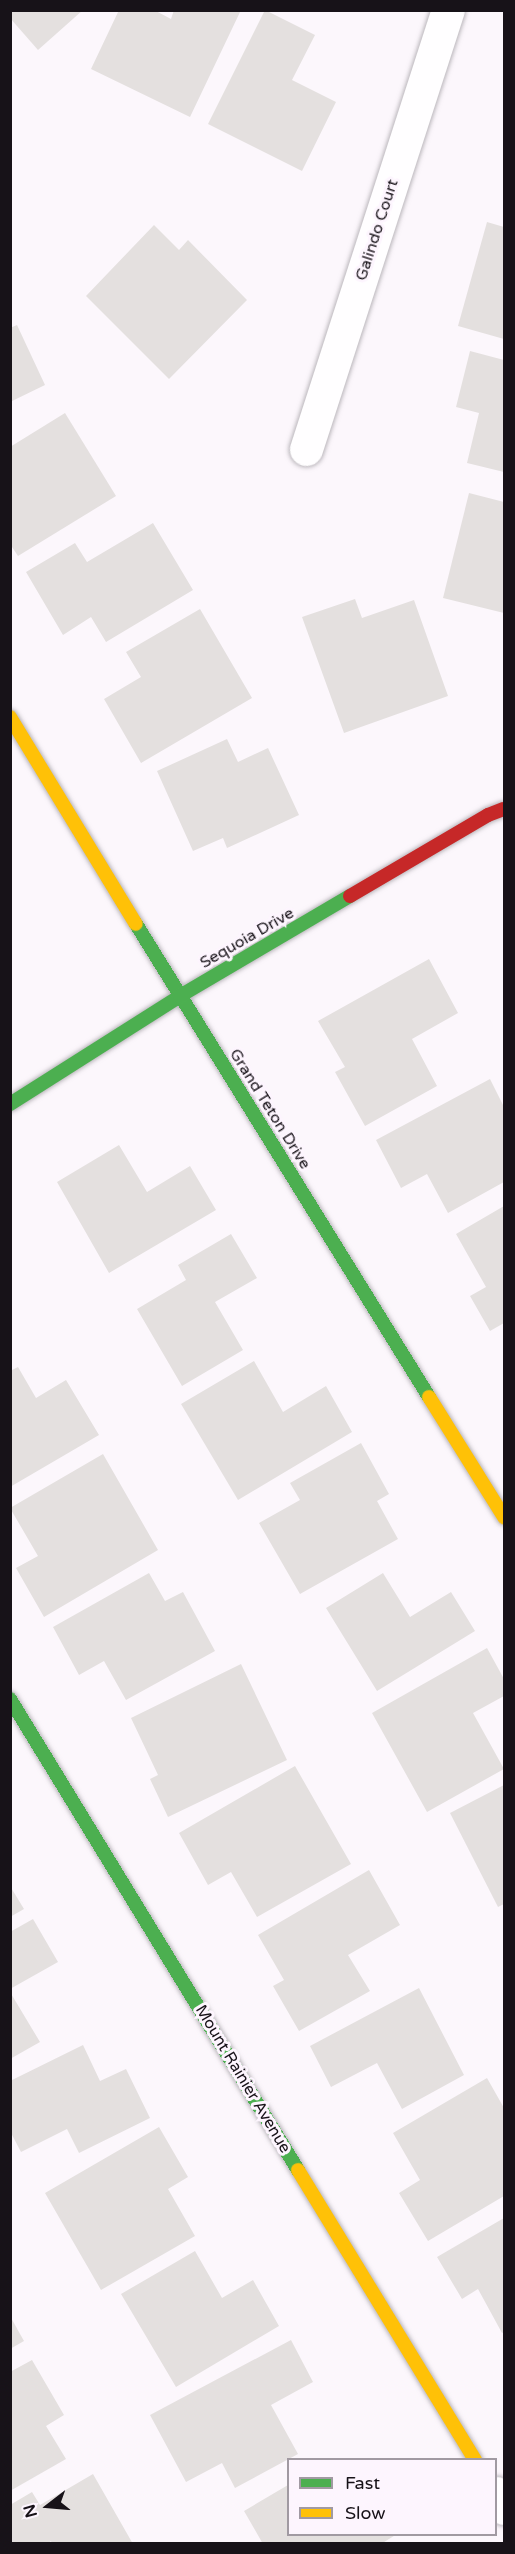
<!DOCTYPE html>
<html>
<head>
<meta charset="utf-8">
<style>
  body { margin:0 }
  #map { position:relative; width:515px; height:2554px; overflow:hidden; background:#fcf7fc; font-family:"Varela Round",sans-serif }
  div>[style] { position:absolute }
  .building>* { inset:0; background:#e4e0df }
  .roads { filter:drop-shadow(0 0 2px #bbb7bc) drop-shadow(0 0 2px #bbb7bc) }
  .street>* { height:33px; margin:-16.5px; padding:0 16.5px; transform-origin:16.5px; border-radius:16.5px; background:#fffeff }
  .fast>* { height:14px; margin:-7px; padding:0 7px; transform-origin:7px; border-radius:7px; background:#4caf50 }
  .slow>* { height:14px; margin:-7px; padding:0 7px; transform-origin:7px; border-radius:7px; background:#ffc107 }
  .jam>* { height:14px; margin:-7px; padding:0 7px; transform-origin:7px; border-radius:7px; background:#c62828 }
  span { translate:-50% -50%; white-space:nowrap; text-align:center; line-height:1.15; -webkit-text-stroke:6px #fdf5fe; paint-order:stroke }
  .street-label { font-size:16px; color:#171218 }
  .frame { position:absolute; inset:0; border:12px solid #171218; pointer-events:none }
  .legend { position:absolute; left:287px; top:2458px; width:210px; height:78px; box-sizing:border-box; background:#fdf5fe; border:2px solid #a19aa2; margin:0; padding:8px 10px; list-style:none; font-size:18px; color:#171218 }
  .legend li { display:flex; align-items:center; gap:12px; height:30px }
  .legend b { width:30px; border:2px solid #a19aa2 }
  .north { position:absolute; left:18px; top:2476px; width:60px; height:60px; -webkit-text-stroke:4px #fdf5fe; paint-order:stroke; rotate:254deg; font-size:16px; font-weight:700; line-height:24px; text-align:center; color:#171218 }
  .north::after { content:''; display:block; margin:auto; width:21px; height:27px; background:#171218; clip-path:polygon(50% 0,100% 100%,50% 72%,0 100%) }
</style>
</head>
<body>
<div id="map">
  <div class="building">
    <div style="clip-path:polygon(10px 10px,83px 10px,38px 50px,10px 18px)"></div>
    <div style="clip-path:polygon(119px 10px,154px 10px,171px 19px,174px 10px,241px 10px,190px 117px,91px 69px)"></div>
    <div style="clip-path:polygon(265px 10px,315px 35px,292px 80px,336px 102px,302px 171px,208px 124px)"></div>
    <div style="clip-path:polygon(487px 222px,504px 227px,504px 339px,458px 326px)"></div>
    <div style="clip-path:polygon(154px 225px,179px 250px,188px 240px,247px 300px,169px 379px,86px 296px)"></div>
    <div style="clip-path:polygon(17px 325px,45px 385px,10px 402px,10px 328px)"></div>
    <div style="clip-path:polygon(470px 351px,504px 360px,504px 472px,467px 463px,479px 413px,456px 407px)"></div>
    <div style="clip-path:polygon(65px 413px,116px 496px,18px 556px,10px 544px,10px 447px)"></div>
    <div style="clip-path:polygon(469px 493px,504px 502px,504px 613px,443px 598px)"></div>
    <div style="clip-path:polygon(153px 523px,193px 590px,106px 642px,91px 617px,63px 635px,26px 572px,75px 543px,87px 562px)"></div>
    <div style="clip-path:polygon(355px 599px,362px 618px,414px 600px,448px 696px,344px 733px,302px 617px)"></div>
    <div style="clip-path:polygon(200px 609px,252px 698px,141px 763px,104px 699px,141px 677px,126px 652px)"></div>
    <div style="clip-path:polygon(227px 739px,238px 762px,268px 748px,299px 815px,227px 848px,223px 838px,193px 851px,157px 771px)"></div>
    <div style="clip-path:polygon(429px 959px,458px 1013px,412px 1039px,437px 1086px,365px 1126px,335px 1072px,345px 1067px,318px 1021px)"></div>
    <div style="clip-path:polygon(490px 1079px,504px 1107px,504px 1182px,448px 1213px,427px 1174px,401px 1188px,376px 1140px)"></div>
    <div style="clip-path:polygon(119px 1145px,147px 1192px,190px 1166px,216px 1210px,109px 1273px,57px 1182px)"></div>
    <div style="clip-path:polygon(504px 1206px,504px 1323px,490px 1331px,470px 1296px,486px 1287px,456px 1234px)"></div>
    <div style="clip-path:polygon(231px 1234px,257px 1278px,215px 1302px,243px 1350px,182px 1386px,137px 1309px,186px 1280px,178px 1265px)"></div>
    <div style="clip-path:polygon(254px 1361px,283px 1412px,326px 1386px,352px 1432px,238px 1500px,181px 1404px)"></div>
    <div style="clip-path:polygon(18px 1367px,36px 1398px,66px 1380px,99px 1435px,10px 1487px,10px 1371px)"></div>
    <div style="clip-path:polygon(361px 1443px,389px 1494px,377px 1501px,398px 1539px,300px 1594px,259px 1523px,300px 1500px,290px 1483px)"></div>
    <div style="clip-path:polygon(103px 1454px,158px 1550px,44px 1617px,16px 1568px,38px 1556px,10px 1508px)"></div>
    <div style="clip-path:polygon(149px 1573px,165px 1601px,183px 1592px,215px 1651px,126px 1700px,104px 1661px,79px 1675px,53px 1627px)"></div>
    <div style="clip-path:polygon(383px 1573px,410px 1617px,451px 1592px,475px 1631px,377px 1691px,326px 1608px)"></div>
    <div style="clip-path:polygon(487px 1648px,504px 1679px,504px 1696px,473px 1713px,504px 1769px,427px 1812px,372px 1713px)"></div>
    <div style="clip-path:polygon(241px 1664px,287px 1760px,168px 1817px,150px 1779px,158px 1775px,131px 1718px)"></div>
    <div style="clip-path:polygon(295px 1766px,351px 1864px,257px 1917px,231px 1872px,208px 1885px,179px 1833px)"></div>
    <div style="clip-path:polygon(504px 1785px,504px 1904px,498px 1907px,450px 1813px)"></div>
    <div style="clip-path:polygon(369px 1870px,400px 1925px,348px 1955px,370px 1991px,299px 2031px,273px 1986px,284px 1980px,258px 1935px)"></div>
    <div style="clip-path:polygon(10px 1886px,24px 1909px,10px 1917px)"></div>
    <div style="clip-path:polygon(33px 1919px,58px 1962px,10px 1989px,10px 1932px)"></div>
    <div style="clip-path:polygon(419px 1988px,464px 2075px,402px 2109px,377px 2063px,331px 2087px,310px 2046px)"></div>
    <div style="clip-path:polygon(10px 1992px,40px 2042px,10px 2059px)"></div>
    <div style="clip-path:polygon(83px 2045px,100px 2081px,126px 2069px,150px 2118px,79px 2153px,67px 2129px,21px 2152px,10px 2131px,10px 2081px)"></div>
    <div style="clip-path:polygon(487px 2078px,504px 2108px,504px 2196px,428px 2241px,399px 2193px,420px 2180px,393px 2133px)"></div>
    <div style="clip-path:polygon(159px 2127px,188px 2177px,168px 2189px,195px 2236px,101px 2290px,45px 2193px)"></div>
    <div style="clip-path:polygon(504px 2218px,504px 2332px,502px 2333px,478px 2289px,462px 2299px,437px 2257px)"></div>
    <div style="clip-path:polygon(195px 2251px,222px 2298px,253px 2280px,279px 2326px,176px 2387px,121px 2294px)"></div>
    <div style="clip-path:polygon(10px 2316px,24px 2341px,10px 2349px)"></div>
    <div style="clip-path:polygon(291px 2340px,313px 2382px,271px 2405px,298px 2454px,235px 2488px,222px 2463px,186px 2482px,150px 2415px)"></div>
    <div style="clip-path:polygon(32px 2360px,64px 2415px,46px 2426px,66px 2459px,10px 2491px,10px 2372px)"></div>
    <div style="clip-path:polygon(93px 2474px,133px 2544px,52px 2544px,51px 2541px,47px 2544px,10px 2544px,10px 2505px,32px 2492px,40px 2505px)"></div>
    <div style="clip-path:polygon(288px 2485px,288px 2534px,397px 2534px,381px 2544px,263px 2544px,244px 2511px)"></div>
  </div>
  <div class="roads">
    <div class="street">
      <div style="left:306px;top:449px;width:461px;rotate:-72.1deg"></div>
      <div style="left:496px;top:2493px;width:17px;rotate:62deg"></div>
    </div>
    <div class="fast">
      <div style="left:136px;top:924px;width:556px;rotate:58.22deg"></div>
      <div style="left:10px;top:1104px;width:201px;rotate:-32.4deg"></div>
      <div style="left:180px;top:996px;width:197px;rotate:-30.5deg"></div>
      <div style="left:10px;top:1699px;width:552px;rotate:58.56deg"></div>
    </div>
    <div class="slow">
      <div style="left:10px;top:717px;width:242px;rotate:58.7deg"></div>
      <div style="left:429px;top:1397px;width:142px;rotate:58deg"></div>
      <div style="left:298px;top:2170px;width:340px;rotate:58.6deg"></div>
    </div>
    <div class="jam">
      <div style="left:350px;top:896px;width:160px;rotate:-30.4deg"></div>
      <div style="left:488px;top:815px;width:17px;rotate:-21deg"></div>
    </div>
  </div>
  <div class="street-label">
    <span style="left:377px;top:230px;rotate:-72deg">Galindo Court</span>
    <span style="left:247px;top:938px;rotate:-30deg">Sequoia Drive</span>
    <span style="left:270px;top:1109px;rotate:58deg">Grand Teton Drive</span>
    <span style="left:243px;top:2079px;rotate:59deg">Mount Rainier Avenue</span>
  </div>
  <div class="frame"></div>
  <ul class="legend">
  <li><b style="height:8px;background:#4caf50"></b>Fast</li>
  <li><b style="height:8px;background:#ffc107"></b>Slow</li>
  </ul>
  <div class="north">N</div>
</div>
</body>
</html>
